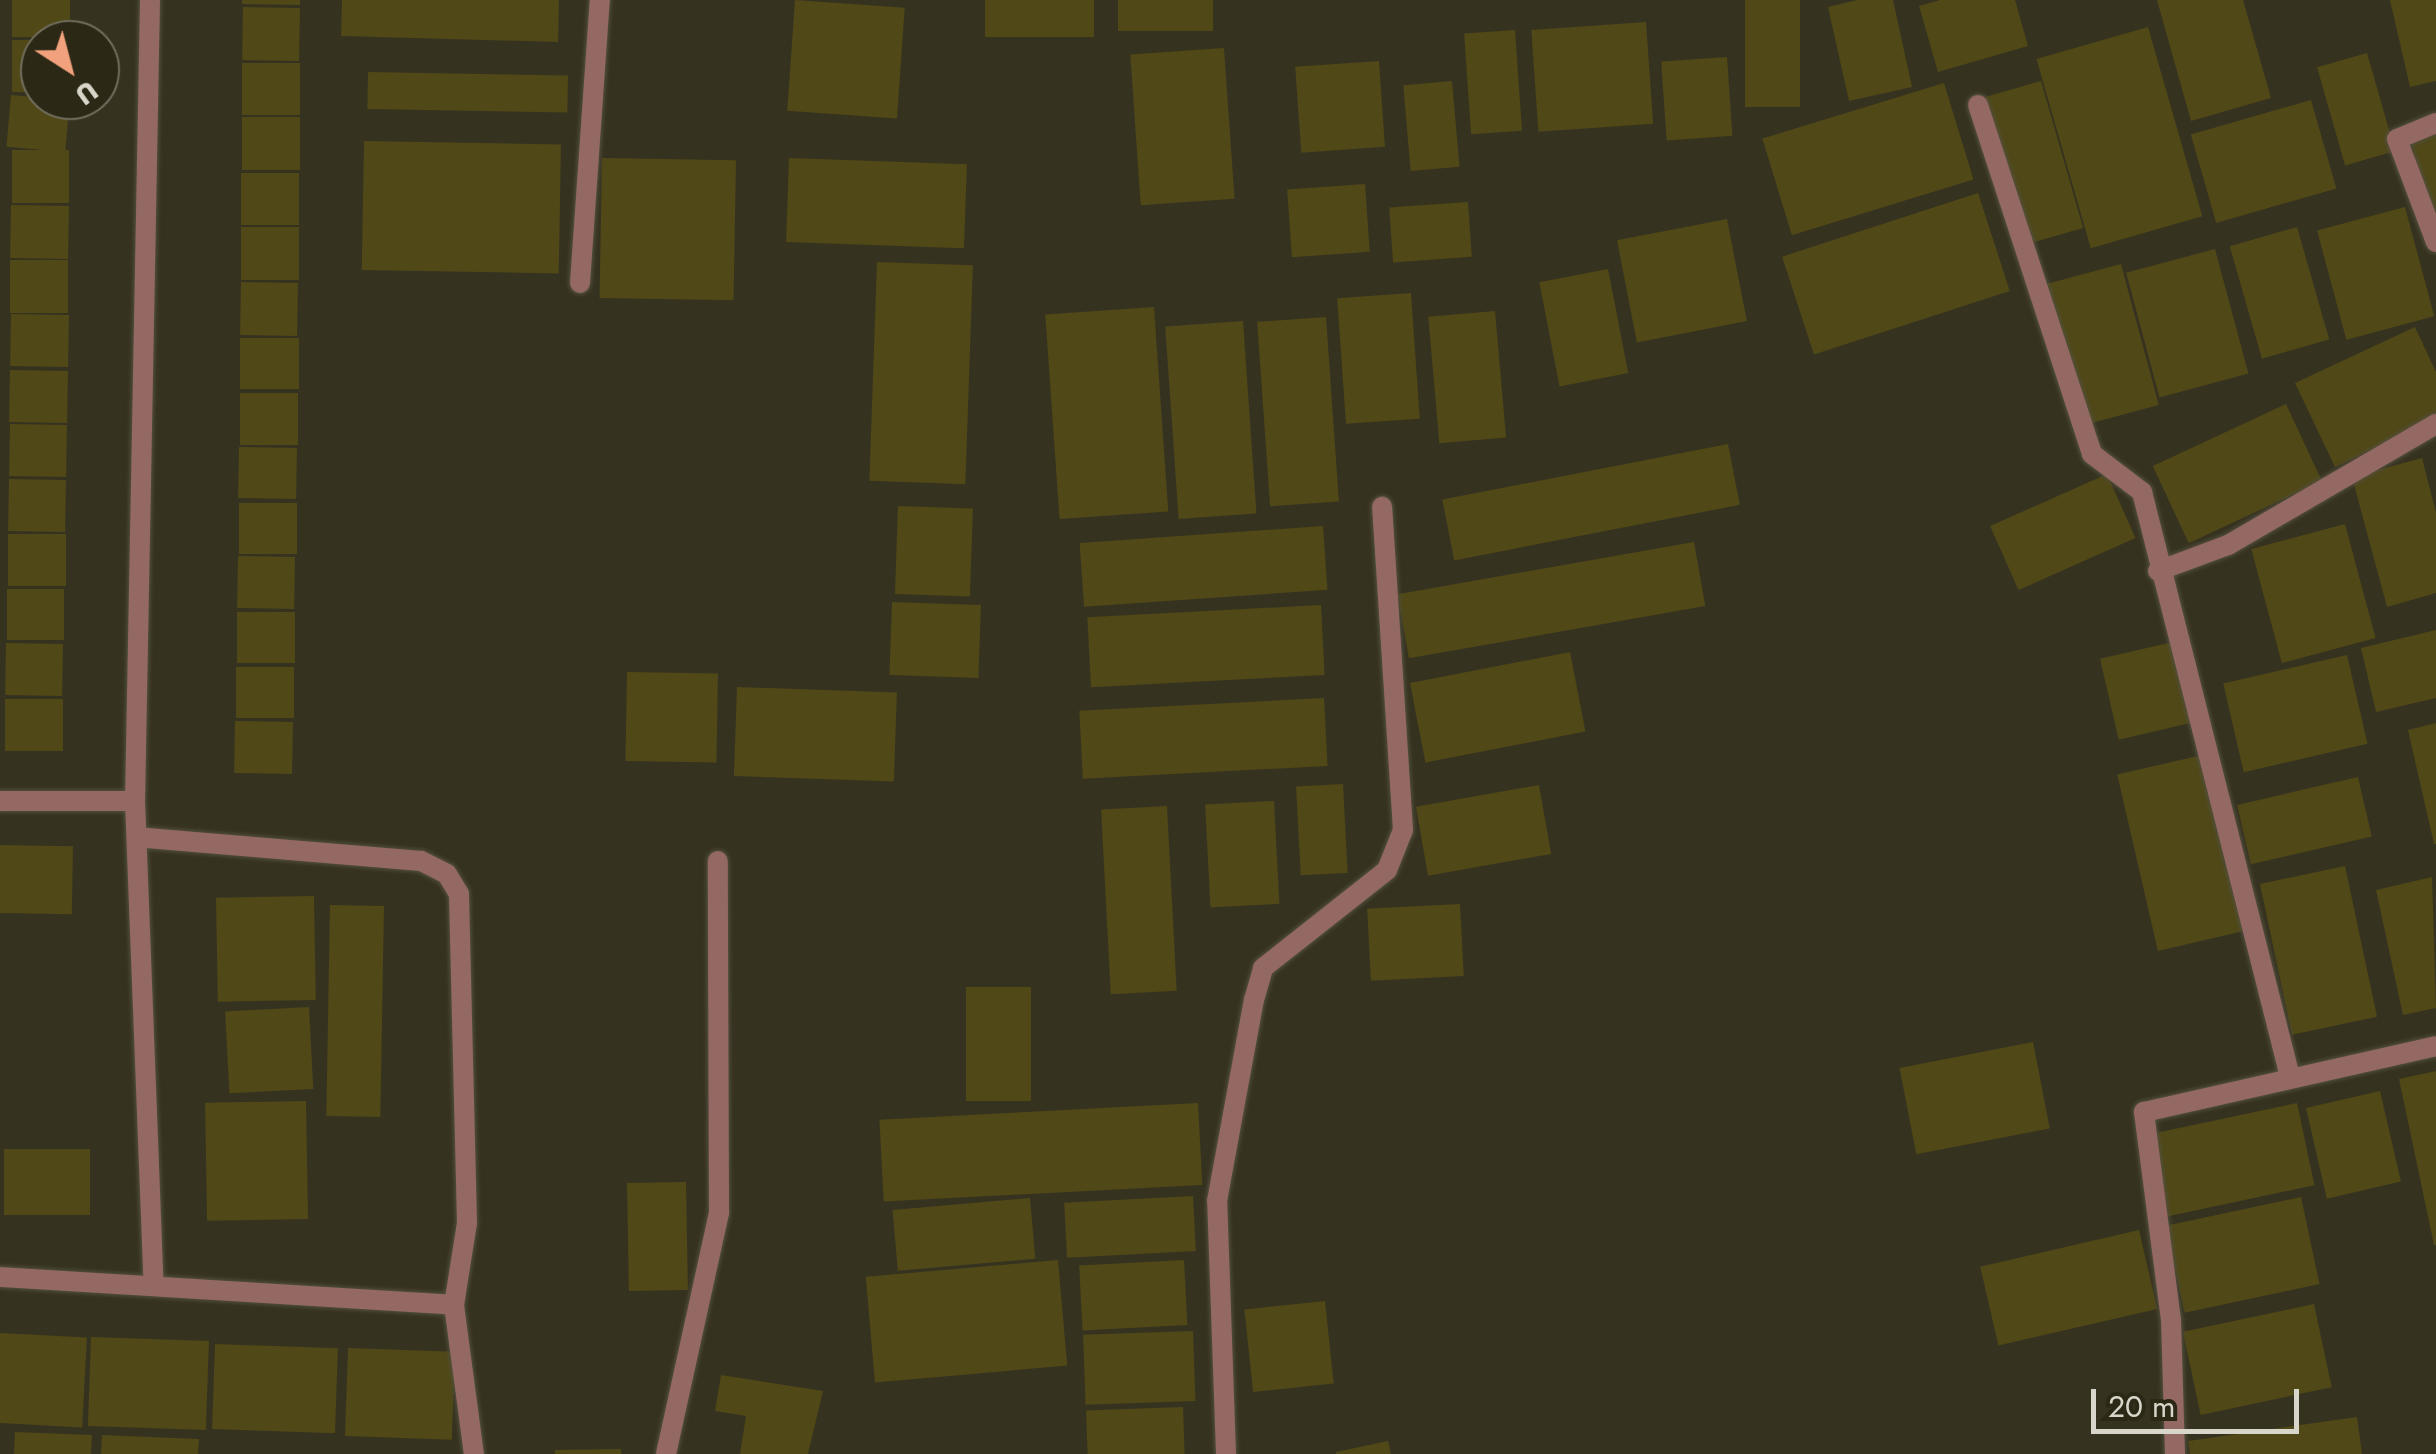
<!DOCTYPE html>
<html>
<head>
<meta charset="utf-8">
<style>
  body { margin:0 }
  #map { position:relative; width:2436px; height:1454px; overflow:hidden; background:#363220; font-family:Jost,sans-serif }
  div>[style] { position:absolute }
  .building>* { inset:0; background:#504817; transform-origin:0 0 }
  .roads { filter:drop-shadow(0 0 2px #53503f) drop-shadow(0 0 2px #53503f) }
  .minor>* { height:20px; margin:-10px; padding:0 10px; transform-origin:10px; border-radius:10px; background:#956963 }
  span { translate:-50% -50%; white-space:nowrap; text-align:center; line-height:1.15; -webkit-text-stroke:9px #2c2816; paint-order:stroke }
  .north { position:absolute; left:20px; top:20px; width:100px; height:100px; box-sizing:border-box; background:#2c2816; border:2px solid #716e5e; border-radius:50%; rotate:144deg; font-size:28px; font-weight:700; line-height:40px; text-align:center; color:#d8d6ca }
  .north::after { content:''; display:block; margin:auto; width:35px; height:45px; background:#f1a17b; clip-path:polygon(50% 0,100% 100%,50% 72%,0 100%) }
  .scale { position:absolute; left:2091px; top:1389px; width:208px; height:45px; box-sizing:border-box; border:5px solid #d8d6ca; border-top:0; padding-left:12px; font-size:30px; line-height:35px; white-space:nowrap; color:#d8d6ca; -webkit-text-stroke:8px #2c2816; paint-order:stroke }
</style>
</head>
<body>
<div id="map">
  <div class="building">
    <div style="left:12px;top:0;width:58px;height:37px"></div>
    <div style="clip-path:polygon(242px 0,300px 0,300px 5px,242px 4px)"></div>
    <div style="clip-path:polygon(342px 0,559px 0,558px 42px,341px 36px)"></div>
    <div style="left:795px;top:0;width:110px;height:111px;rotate:4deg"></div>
    <div style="left:985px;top:0;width:109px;height:37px"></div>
    <div style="left:1118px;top:0;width:95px;height:31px"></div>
    <div style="left:1745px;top:0;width:55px;height:107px"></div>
    <div style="clip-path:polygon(1857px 0,1893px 0,1912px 87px,1849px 101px,1828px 7px)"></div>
    <div style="clip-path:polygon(1940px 0,2015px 0,2028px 46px,1938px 72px,1919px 6px)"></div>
    <div style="clip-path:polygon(2157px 0,2243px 0,2271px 98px,2191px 121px)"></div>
    <div style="clip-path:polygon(2390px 0,2436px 0,2436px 81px,2410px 87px)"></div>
    <div style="left:243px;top:7px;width:57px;height:53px;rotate:1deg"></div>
    <div style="left:1646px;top:22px;width:102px;height:115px;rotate:86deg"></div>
    <div style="left:2148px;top:27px;width:197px;height:116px;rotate:74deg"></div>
    <div style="left:1515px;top:30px;width:101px;height:51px;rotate:86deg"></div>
    <div style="left:12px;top:40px;width:28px;height:52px"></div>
    <div style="left:1224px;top:48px;width:151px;height:94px;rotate:86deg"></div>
    <div style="left:2367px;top:53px;width:102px;height:52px;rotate:74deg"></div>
    <div style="left:1727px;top:57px;width:79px;height:66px;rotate:86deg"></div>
    <div style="left:1379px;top:61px;width:86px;height:84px;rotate:86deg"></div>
    <div style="left:242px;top:63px;width:58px;height:52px"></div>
    <div style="left:368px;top:72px;width:200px;height:37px;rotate:1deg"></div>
    <div style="left:1452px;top:81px;width:86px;height:49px;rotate:85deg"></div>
    <div style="left:2041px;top:81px;width:153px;height:60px;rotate:74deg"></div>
    <div style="left:1944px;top:83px;width:101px;height:190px;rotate:73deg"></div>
    <div style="left:11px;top:95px;width:59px;height:52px;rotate:5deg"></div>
    <div style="left:2311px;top:100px;width:92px;height:125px;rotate:74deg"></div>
    <div style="left:300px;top:117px;width:53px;height:58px;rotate:90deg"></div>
    <div style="clip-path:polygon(2436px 135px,2436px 215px,2429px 217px,2411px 140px)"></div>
    <div style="left:364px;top:141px;width:197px;height:129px;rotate:1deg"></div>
    <div style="left:69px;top:150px;width:53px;height:57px;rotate:90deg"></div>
    <div style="left:602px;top:158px;width:134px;height:140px;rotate:1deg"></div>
    <div style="left:789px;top:158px;width:178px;height:84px;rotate:2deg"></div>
    <div style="left:241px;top:173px;width:58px;height:52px"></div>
    <div style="left:1365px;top:184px;width:68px;height:78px;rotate:86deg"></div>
    <div style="left:1978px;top:193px;width:103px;height:206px;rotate:72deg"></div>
    <div style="left:1468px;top:202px;width:55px;height:79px;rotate:86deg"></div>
    <div style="left:11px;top:205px;width:58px;height:53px;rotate:1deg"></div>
    <div style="left:2405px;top:207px;width:113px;height:91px;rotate:75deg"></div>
    <div style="left:1727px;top:219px;width:104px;height:112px;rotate:79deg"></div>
    <div style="left:299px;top:227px;width:53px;height:58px;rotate:90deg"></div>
    <div style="left:2297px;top:227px;width:117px;height:70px;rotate:74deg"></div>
    <div style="left:2215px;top:249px;width:129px;height:92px;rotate:75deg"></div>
    <div style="left:68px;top:260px;width:53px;height:58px;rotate:90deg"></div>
    <div style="left:877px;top:262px;width:96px;height:219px;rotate:2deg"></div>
    <div style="left:2121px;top:264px;width:146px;height:81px;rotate:75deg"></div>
    <div style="left:1608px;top:269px;width:106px;height:70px;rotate:79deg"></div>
    <div style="left:241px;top:282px;width:57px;height:53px;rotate:1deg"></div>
    <div style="left:1411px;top:293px;width:126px;height:74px;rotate:86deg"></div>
    <div style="left:1154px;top:307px;width:205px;height:109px;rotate:86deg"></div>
    <div style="left:1495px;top:311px;width:127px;height:67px;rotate:85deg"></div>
    <div style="left:69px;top:315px;width:52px;height:58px;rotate:91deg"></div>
    <div style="left:1326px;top:317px;width:185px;height:69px;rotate:86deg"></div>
    <div style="left:1243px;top:321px;width:193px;height:78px;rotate:86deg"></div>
    <div style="clip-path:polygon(2415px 327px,2436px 372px,2436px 419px,2335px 467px,2295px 383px)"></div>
    <div style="left:240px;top:338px;width:59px;height:51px"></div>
    <div style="left:10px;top:370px;width:58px;height:52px;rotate:1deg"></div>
    <div style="left:240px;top:393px;width:58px;height:52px"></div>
    <div style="left:2286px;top:404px;width:85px;height:147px;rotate:65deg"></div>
    <div style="left:10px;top:424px;width:57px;height:52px;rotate:1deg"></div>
    <div style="left:1728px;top:444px;width:62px;height:291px;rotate:79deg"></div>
    <div style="left:239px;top:447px;width:58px;height:51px;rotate:1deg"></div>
    <div style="clip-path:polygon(2422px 458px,2436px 513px,2436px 593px,2387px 607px,2352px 477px)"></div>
    <div style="left:2107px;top:474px;width:70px;height:128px;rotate:66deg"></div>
    <div style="left:9px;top:479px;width:57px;height:52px;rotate:1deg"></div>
    <div style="left:239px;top:503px;width:58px;height:51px"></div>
    <div style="left:898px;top:506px;width:75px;height:88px;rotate:2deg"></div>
    <div style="left:2345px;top:524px;width:118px;height:97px;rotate:75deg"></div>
    <div style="left:1323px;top:526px;width:64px;height:244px;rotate:86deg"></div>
    <div style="left:8px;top:534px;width:58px;height:52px"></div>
    <div style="left:1694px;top:542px;width:65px;height:301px;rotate:80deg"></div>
    <div style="left:238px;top:556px;width:57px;height:52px;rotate:1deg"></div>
    <div style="left:7px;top:589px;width:57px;height:51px"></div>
    <div style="left:892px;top:602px;width:89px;height:73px;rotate:2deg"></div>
    <div style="left:1321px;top:605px;width:70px;height:234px;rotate:87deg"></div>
    <div style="left:237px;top:612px;width:58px;height:51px"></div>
    <div style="clip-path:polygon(2436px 630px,2436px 698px,2376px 712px,2361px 648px)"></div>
    <div style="left:2177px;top:641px;width:83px;height:79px;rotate:77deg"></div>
    <div style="left:6px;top:643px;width:57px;height:52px;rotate:1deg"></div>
    <div style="left:1570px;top:652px;width:81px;height:163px;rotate:79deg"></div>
    <div style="left:2347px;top:655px;width:91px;height:127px;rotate:77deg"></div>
    <div style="left:236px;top:667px;width:58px;height:51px"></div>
    <div style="left:627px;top:672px;width:91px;height:89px;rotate:1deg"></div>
    <div style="left:737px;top:687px;width:160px;height:89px;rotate:2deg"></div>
    <div style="left:1324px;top:698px;width:68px;height:245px;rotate:87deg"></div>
    <div style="left:5px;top:699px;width:58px;height:52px"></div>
    <div style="left:235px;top:721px;width:58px;height:52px;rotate:1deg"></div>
    <div style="clip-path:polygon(2436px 723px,2436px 844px,2434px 844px,2408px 730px)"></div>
    <div style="left:2202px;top:755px;width:181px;height:87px;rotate:77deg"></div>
    <div style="left:2358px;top:777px;width:61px;height:124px;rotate:77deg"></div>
    <div style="left:1343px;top:784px;width:89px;height:47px;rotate:87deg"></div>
    <div style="left:1539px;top:785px;width:70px;height:125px;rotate:80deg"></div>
    <div style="left:1274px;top:801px;width:103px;height:69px;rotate:87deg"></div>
    <div style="left:1167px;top:806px;width:185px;height:66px;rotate:87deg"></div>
    <div style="left:0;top:845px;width:73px;height:68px;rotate:1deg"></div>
    <div style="left:2345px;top:866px;width:154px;height:87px;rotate:78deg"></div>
    <div style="clip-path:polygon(2432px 877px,2436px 1008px,2403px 1015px,2376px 890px)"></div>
    <div style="left:314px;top:896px;width:104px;height:98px;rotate:89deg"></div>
    <div style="left:1460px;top:904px;width:72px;height:93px;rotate:87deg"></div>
    <div style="left:330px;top:905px;width:54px;height:211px;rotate:1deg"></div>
    <div style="left:966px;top:987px;width:65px;height:114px"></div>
    <div style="left:309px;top:1007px;width:82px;height:84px;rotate:87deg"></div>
    <div style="left:2033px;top:1042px;width:88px;height:136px;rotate:79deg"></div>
    <div style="clip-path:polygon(2436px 1071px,2436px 1245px,2434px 1245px,2399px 1079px)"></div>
    <div style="left:2380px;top:1091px;width:93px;height:76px;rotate:77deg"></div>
    <div style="left:306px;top:1101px;width:118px;height:101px;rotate:89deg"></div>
    <div style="left:1198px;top:1103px;width:82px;height:319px;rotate:87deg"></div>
    <div style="left:2297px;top:1103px;width:84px;height:152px;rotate:78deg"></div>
    <div style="left:4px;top:1149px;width:86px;height:66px"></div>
    <div style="left:686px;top:1182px;width:108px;height:59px;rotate:89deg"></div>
    <div style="left:1193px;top:1196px;width:55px;height:129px;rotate:87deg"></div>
    <div style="left:2301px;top:1197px;width:89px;height:138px;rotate:78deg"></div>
    <div style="left:1030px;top:1198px;width:61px;height:138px;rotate:85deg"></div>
    <div style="left:2139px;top:1230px;width:81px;height:163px;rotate:77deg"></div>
    <div style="left:1058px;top:1260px;width:106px;height:193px;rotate:85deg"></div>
    <div style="left:1184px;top:1260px;width:65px;height:105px;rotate:87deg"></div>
    <div style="left:1325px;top:1301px;width:83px;height:81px;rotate:84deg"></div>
    <div style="left:2314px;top:1304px;width:85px;height:134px;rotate:78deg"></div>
    <div style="left:1193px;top:1331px;width:70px;height:110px;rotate:88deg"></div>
    <div style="left:0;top:1333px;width:87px;height:90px;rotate:3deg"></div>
    <div style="left:91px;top:1337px;width:118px;height:89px;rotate:2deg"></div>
    <div style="left:215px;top:1344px;width:123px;height:85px;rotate:2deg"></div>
    <div style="left:348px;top:1348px;width:107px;height:88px;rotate:2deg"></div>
    <div style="clip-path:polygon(721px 1375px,823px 1391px,808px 1454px,740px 1454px,746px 1416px,715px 1411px)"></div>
    <div style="left:1183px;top:1407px;width:47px;height:97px;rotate:88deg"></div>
    <div style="clip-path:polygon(2357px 1417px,2362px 1454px,2190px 1454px,2188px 1441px)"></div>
    <div style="clip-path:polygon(15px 1432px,92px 1435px,91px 1454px,14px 1454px)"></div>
    <div style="clip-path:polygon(102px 1435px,199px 1439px,198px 1454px,101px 1454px)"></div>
    <div style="clip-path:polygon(1388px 1441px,1391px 1454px,1336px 1454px,1336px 1452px)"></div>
    <div style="clip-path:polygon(621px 1449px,621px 1454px,555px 1454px,555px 1450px)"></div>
  </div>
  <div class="roads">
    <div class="minor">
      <div style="left:150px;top:0;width:801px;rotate:91.07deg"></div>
      <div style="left:135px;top:801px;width:485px;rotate:87.8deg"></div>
      <div style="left:1978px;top:105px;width:367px;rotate:71.9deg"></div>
      <div style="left:2092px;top:454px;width:63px;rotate:37.2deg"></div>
      <div style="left:2142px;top:492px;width:603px;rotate:75.8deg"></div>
      <div style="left:2436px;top:123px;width:42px;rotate:157.7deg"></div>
      <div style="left:2397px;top:139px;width:110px;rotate:69.3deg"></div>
      <div style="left:580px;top:283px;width:284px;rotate:-86deg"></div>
      <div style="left:2158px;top:571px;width:75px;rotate:-20.4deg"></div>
      <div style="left:2228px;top:545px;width:241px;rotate:-30.2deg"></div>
      <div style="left:0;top:801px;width:135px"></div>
      <div style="left:0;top:1277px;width:455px;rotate:3.5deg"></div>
      <div style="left:454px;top:1305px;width:83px;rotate:-81deg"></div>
      <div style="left:467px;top:1223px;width:329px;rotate:-91.4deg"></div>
      <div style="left:459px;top:894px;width:23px;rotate:-121deg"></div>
      <div style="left:447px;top:874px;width:29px;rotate:-153deg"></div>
      <div style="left:421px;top:861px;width:284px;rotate:-175.2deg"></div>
      <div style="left:454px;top:1305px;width:150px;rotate:82.4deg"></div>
      <div style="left:666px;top:1454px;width:247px;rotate:-77.6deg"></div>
      <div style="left:719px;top:1213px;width:352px;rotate:-90.2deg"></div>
      <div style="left:1226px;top:1454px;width:253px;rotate:-92deg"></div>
      <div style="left:1217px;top:1201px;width:204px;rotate:-79.6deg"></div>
      <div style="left:1254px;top:1000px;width:33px;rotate:-74deg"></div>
      <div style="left:1263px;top:968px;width:158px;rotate:-38.3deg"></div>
      <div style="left:1387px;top:870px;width:43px;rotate:-68.2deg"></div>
      <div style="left:1403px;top:830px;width:324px;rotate:-93.7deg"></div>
      <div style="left:2175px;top:1454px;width:134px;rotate:-91.7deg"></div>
      <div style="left:2171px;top:1320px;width:210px;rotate:-97.4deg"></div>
      <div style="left:2144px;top:1112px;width:299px;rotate:-12.7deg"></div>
    </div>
  </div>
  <div class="north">U</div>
  <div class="scale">20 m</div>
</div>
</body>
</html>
